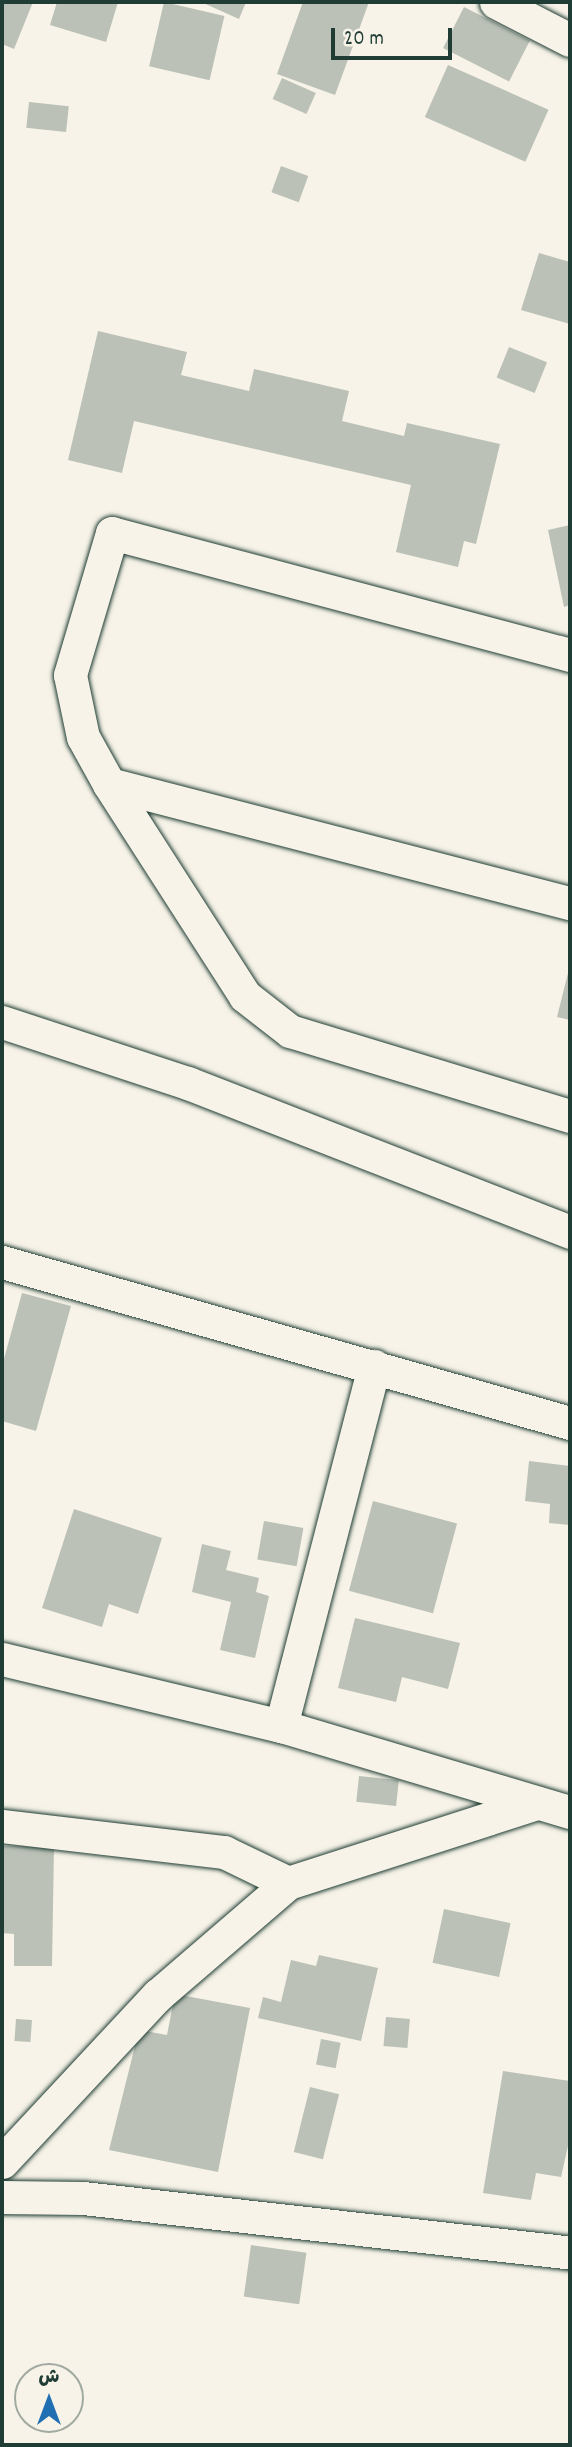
<!DOCTYPE html>
<html>
<head>
<meta charset="utf-8">
<style>
  body { margin:0 }
  #map { position:relative; width:572px; height:2447px; overflow:hidden; background:#f7f3e8; font-family:Dekko,"Playpen Sans Arabic",sans-serif }
  div>[style] { position:absolute }
  .building>* { inset:0; background:#bbc1b6; transform-origin:0 0 }
  .roads { filter:drop-shadow(0 0 2px #1f3d34) drop-shadow(0 0 2px #1f3d34) }
  .street>* { height:33px; margin:-16.5px; padding:0 16.5px; transform-origin:16.5px; border-radius:16.5px; background:#f7f3e8 }
  span { translate:-50% -50%; white-space:nowrap; text-align:center; line-height:1.15; -webkit-text-stroke:5px #f7f3e8; paint-order:stroke }
  .frame { position:absolute; inset:0; border:4px solid #1f3d34; pointer-events:none }
  .north { position:absolute; left:14px; top:2363px; width:70px; height:70px; box-sizing:border-box; background:#f7f3e8; border:2px solid #a1aaa0; border-radius:50%; rotate:0deg; font-size:19px; font-weight:700; line-height:28px; text-align:center; color:#1f3d34 }
  .north::after { content:''; display:block; margin:auto; width:24px; height:32px; background:#1f6fb2; clip-path:polygon(50% 0,100% 100%,50% 72%,0 100%) }
  .scale { position:absolute; left:331px; top:28px; width:121px; height:32px; box-sizing:border-box; border:4px solid #1f3d34; border-top:0; padding-left:9px; font-size:21px; line-height:24px; white-space:nowrap; color:#1f3d34; -webkit-text-stroke:5px #f7f3e8; paint-order:stroke }
</style>
</head>
<body>
<div id="map">
  <div class="building">
    <div style="clip-path:polygon(2px 2px,33px 2px,14px 49px,2px 44px)"></div>
    <div style="clip-path:polygon(57px 2px,118px 2px,106px 42px,50px 25px)"></div>
    <div style="left:164px;top:2px;width:62px;height:66px;rotate:13deg"></div>
    <div style="clip-path:polygon(201px 2px,246px 2px,239px 19px)"></div>
    <div style="clip-path:polygon(303px 2px,369px 2px,335px 95px,277px 74px)"></div>
    <div style="left:464px;top:7px;width:74px;height:46px;rotate:27deg"></div>
    <div style="left:448px;top:65px;width:110px;height:57px;rotate:24deg"></div>
    <div style="left:282px;top:78px;width:37px;height:23px;rotate:24deg"></div>
    <div style="left:29px;top:102px;width:40px;height:26px;rotate:6deg"></div>
    <div style="left:281px;top:166px;width:29px;height:28px;rotate:20deg"></div>
    <div style="clip-path:polygon(539px 253px,570px 262px,570px 324px,521px 310px)"></div>
    <div style="clip-path:polygon(98px 331px,187px 352px,181px 375px,249px 391px,254px 369px,349px 391px,342px 421px,404px 436px,407px 423px,500px 444px,476px 544px,464px 541px,458px 567px,396px 552px,411px 485px,134px 421px,122px 473px,68px 460px)"></div>
    <div style="left:509px;top:347px;width:41px;height:33px;rotate:22deg"></div>
    <div style="clip-path:polygon(570px 525px,570px 605px,564px 607px,548px 530px)"></div>
    <div style="clip-path:polygon(570px 965px,570px 1020px,557px 1017px)"></div>
    <div style="clip-path:polygon(22px 1293px,71px 1306px,36px 1431px,2px 1421px,2px 1366px)"></div>
    <div style="clip-path:polygon(529px 1461px,570px 1466px,570px 1525px,549px 1523px,550px 1504px,525px 1501px)"></div>
    <div style="left:373px;top:1501px;width:87px;height:93px;rotate:15deg"></div>
    <div style="clip-path:polygon(74px 1509px,162px 1538px,138px 1614px,109px 1604px,102px 1627px,42px 1608px)"></div>
    <div style="left:264px;top:1521px;width:40px;height:39px;rotate:10deg"></div>
    <div style="clip-path:polygon(202px 1544px,231px 1551px,226px 1570px,259px 1578px,256px 1592px,269px 1596px,255px 1658px,220px 1650px,231px 1602px,192px 1592px)"></div>
    <div style="clip-path:polygon(355px 1618px,460px 1643px,448px 1689px,402px 1677px,396px 1702px,338px 1688px)"></div>
    <div style="left:359px;top:1776px;width:40px;height:26px;rotate:6deg"></div>
    <div style="clip-path:polygon(2px 1846px,54px 1847px,52px 1966px,14px 1966px,14px 1934px,2px 1933px)"></div>
    <div style="left:444px;top:1909px;width:68px;height:55px;rotate:12deg"></div>
    <div style="clip-path:polygon(319px 1955px,378px 1968px,361px 2041px,258px 2018px,263px 1997px,281px 2002px,291px 1960px,316px 1966px)"></div>
    <div style="clip-path:polygon(175px 1994px,250px 2008px,218px 2172px,109px 2150px,139px 2030px,167px 2035px)"></div>
    <div style="left:386px;top:2017px;width:24px;height:29px;rotate:5deg"></div>
    <div style="left:16px;top:2019px;width:16px;height:22px;rotate:4deg"></div>
    <div style="left:321px;top:2039px;width:20px;height:26px;rotate:11deg"></div>
    <div style="clip-path:polygon(503px 2071px,570px 2081px,570px 2137px,561px 2177px,536px 2173px,531px 2200px,483px 2193px)"></div>
    <div style="left:310px;top:2087px;width:30px;height:67px;rotate:14deg"></div>
    <div style="left:251px;top:2245px;width:56px;height:52px;rotate:8deg"></div>
  </div>
  <div class="roads">
    <div class="street">
      <div style="left:496px;top:2px;width:83px;rotate:27.2deg"></div>
      <div style="left:570px;top:655px;width:474px;rotate:-165.1deg"></div>
      <div style="left:112px;top:533px;width:148px;rotate:106.5deg"></div>
      <div style="left:70px;top:675px;width:63px;rotate:78.2deg"></div>
      <div style="left:83px;top:737px;width:54px;rotate:61deg"></div>
      <div style="left:109px;top:784px;width:476px;rotate:14.5deg"></div>
      <div style="left:109px;top:784px;width:252px;rotate:57.3deg"></div>
      <div style="left:245px;top:996px;width:57px;rotate:37.9deg"></div>
      <div style="left:290px;top:1031px;width:293px;rotate:16.9deg"></div>
      <div style="left:2px;top:1022px;width:196px;rotate:18.2deg"></div>
      <div style="left:188px;top:1083px;width:410px;rotate:21.3deg"></div>
      <div style="left:2px;top:1262px;width:590px;rotate:15.83deg"></div>
      <div style="left:2px;top:1659px;width:287px;rotate:13.5deg"></div>
      <div style="left:281px;top:1726px;width:302px;rotate:16.6deg"></div>
      <div style="left:281px;top:1726px;width:372px;rotate:-75.5deg"></div>
      <div style="left:2px;top:1826px;width:224px;rotate:6.7deg"></div>
      <div style="left:224px;top:1852px;width:71px;rotate:25.8deg"></div>
      <div style="left:288px;top:1883px;width:262px;rotate:-17.8deg"></div>
      <div style="left:2px;top:2162px;width:229px;rotate:-47deg"></div>
      <div style="left:158px;top:1995px;width:172px;rotate:-40.7deg"></div>
      <div style="left:2px;top:2197px;width:81px;rotate:0.7deg"></div>
      <div style="left:83px;top:2198px;width:490px;rotate:6.4deg"></div>
    </div>
  </div>
  <div class="frame"></div>
  <div class="north">ش</div>
  <div class="scale">20 m</div>
</div>
</body>
</html>
